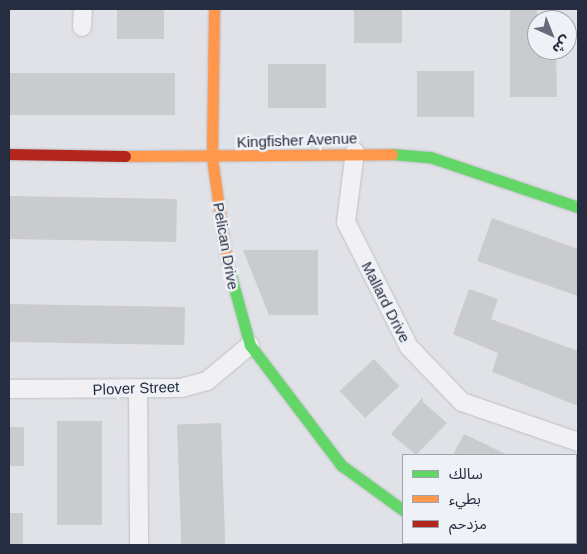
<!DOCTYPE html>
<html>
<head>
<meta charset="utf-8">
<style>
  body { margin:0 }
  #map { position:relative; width:587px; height:554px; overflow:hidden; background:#e1e2e7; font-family:Helvetica,"Noto Sans Arabic",sans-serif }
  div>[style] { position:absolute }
  .building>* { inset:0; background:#c9cbcf; transform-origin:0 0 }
  .roads { filter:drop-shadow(0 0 1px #bfc0c5) drop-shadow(0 0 1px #bfc0c5) }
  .street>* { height:18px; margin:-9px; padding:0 9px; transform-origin:9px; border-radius:9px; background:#f1f1f3 }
  .fast>* { height:11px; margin:-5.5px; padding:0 5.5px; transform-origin:5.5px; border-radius:5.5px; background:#63d668 }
  .slow>* { height:11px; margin:-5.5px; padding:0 5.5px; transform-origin:5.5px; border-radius:5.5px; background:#ff974d }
  .jam>* { height:11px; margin:-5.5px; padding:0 5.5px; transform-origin:5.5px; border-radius:5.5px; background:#b3261e }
  span { translate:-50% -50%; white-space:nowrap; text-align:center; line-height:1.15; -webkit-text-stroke:5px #eef1f6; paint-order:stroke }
  .street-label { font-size:15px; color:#272d40 }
  .frame { position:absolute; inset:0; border:10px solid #272d40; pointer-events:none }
  .legend { position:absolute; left:402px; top:454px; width:175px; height:90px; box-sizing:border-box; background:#eef1f6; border:1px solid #9ea3ad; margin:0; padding:6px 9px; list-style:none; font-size:15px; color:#272d40 }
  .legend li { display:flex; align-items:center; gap:10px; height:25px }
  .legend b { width:25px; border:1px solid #9ea3ad }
  .north { position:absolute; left:527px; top:10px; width:50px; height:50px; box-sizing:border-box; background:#eef1f6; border:1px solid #9ea3ad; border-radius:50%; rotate:136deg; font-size:14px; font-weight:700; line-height:20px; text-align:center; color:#272d40 }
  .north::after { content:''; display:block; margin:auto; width:18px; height:22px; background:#686c7a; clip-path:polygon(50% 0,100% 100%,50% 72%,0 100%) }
</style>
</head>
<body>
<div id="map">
  <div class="building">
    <div style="left:117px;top:9px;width:47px;height:30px"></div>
    <div style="left:354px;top:9px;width:48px;height:34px"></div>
    <div style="clip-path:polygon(510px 9px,537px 9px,537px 50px,556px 50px,557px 97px,510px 97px)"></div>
    <div style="left:268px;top:64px;width:58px;height:44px"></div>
    <div style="left:474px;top:71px;width:46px;height:57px;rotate:90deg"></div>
    <div style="left:175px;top:73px;width:42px;height:166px;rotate:90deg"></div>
    <div style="left:9px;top:196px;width:168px;height:43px;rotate:1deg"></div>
    <div style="clip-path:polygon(492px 218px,578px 249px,578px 296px,477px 261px)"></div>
    <div style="clip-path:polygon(243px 250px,318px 250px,318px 315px,269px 315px)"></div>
    <div style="clip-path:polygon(469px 289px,498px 299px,491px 319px,578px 351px,578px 406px,492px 372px,498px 353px,453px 334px)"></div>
    <div style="left:9px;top:304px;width:176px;height:38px;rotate:1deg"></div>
    <div style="left:374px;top:359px;width:37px;height:47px;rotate:47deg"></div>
    <div style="clip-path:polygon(423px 397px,423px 402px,447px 423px,416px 455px,391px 434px)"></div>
    <div style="left:102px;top:421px;width:104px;height:45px;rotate:90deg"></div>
    <div style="left:221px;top:423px;width:122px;height:44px;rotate:88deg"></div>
    <div style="left:9px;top:427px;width:15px;height:39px"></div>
    <div style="clip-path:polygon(464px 434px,508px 455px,453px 455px)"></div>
    <div style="left:9px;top:513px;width:14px;height:32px"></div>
  </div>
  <div class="roads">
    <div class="street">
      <div style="left:82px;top:27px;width:18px;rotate:-87deg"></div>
      <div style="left:355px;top:152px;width:71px;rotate:97.3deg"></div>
      <div style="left:346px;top:222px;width:140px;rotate:63.3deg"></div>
      <div style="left:409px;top:347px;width:76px;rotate:46.1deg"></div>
      <div style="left:462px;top:402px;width:123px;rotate:19deg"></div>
      <div style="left:9px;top:389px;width:172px;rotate:-0.3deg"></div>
      <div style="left:181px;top:388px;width:27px;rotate:-15deg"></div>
      <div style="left:207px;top:381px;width:56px;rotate:-39.9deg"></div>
      <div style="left:138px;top:391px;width:154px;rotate:89.6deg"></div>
      <div style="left:456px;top:543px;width:6px;rotate:18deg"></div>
    </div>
    <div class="fast">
      <div style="left:392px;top:154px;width:38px;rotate:5deg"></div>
      <div style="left:430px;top:157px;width:156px;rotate:18.7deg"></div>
      <div style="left:226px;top:258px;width:90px;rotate:74.6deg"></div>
      <div style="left:250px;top:345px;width:151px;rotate:52.8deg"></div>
      <div style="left:341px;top:465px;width:77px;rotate:36deg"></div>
    </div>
    <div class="slow">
      <div style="left:214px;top:9px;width:149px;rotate:90.8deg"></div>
      <div style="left:212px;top:158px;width:101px;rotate:82deg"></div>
      <div style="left:125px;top:156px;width:267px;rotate:-0.4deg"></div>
    </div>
    <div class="jam">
      <div style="left:9px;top:154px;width:116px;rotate:1deg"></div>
    </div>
  </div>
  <div class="street-label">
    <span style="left:297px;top:140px;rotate:-2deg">Kingfisher Avenue</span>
    <span style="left:226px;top:246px;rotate:80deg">Pelican Drive</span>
    <span style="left:386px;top:302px;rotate:63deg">Mallard Drive</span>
    <span style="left:136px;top:388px;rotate:-2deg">Plover Street</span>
  </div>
  <div class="frame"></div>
  <ul class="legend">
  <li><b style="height:6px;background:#63d668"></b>سالك</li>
  <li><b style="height:6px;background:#ff974d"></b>بطيء</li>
  <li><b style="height:6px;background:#b3261e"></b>مزدحم</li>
  </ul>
  <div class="north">ش</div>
</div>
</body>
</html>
